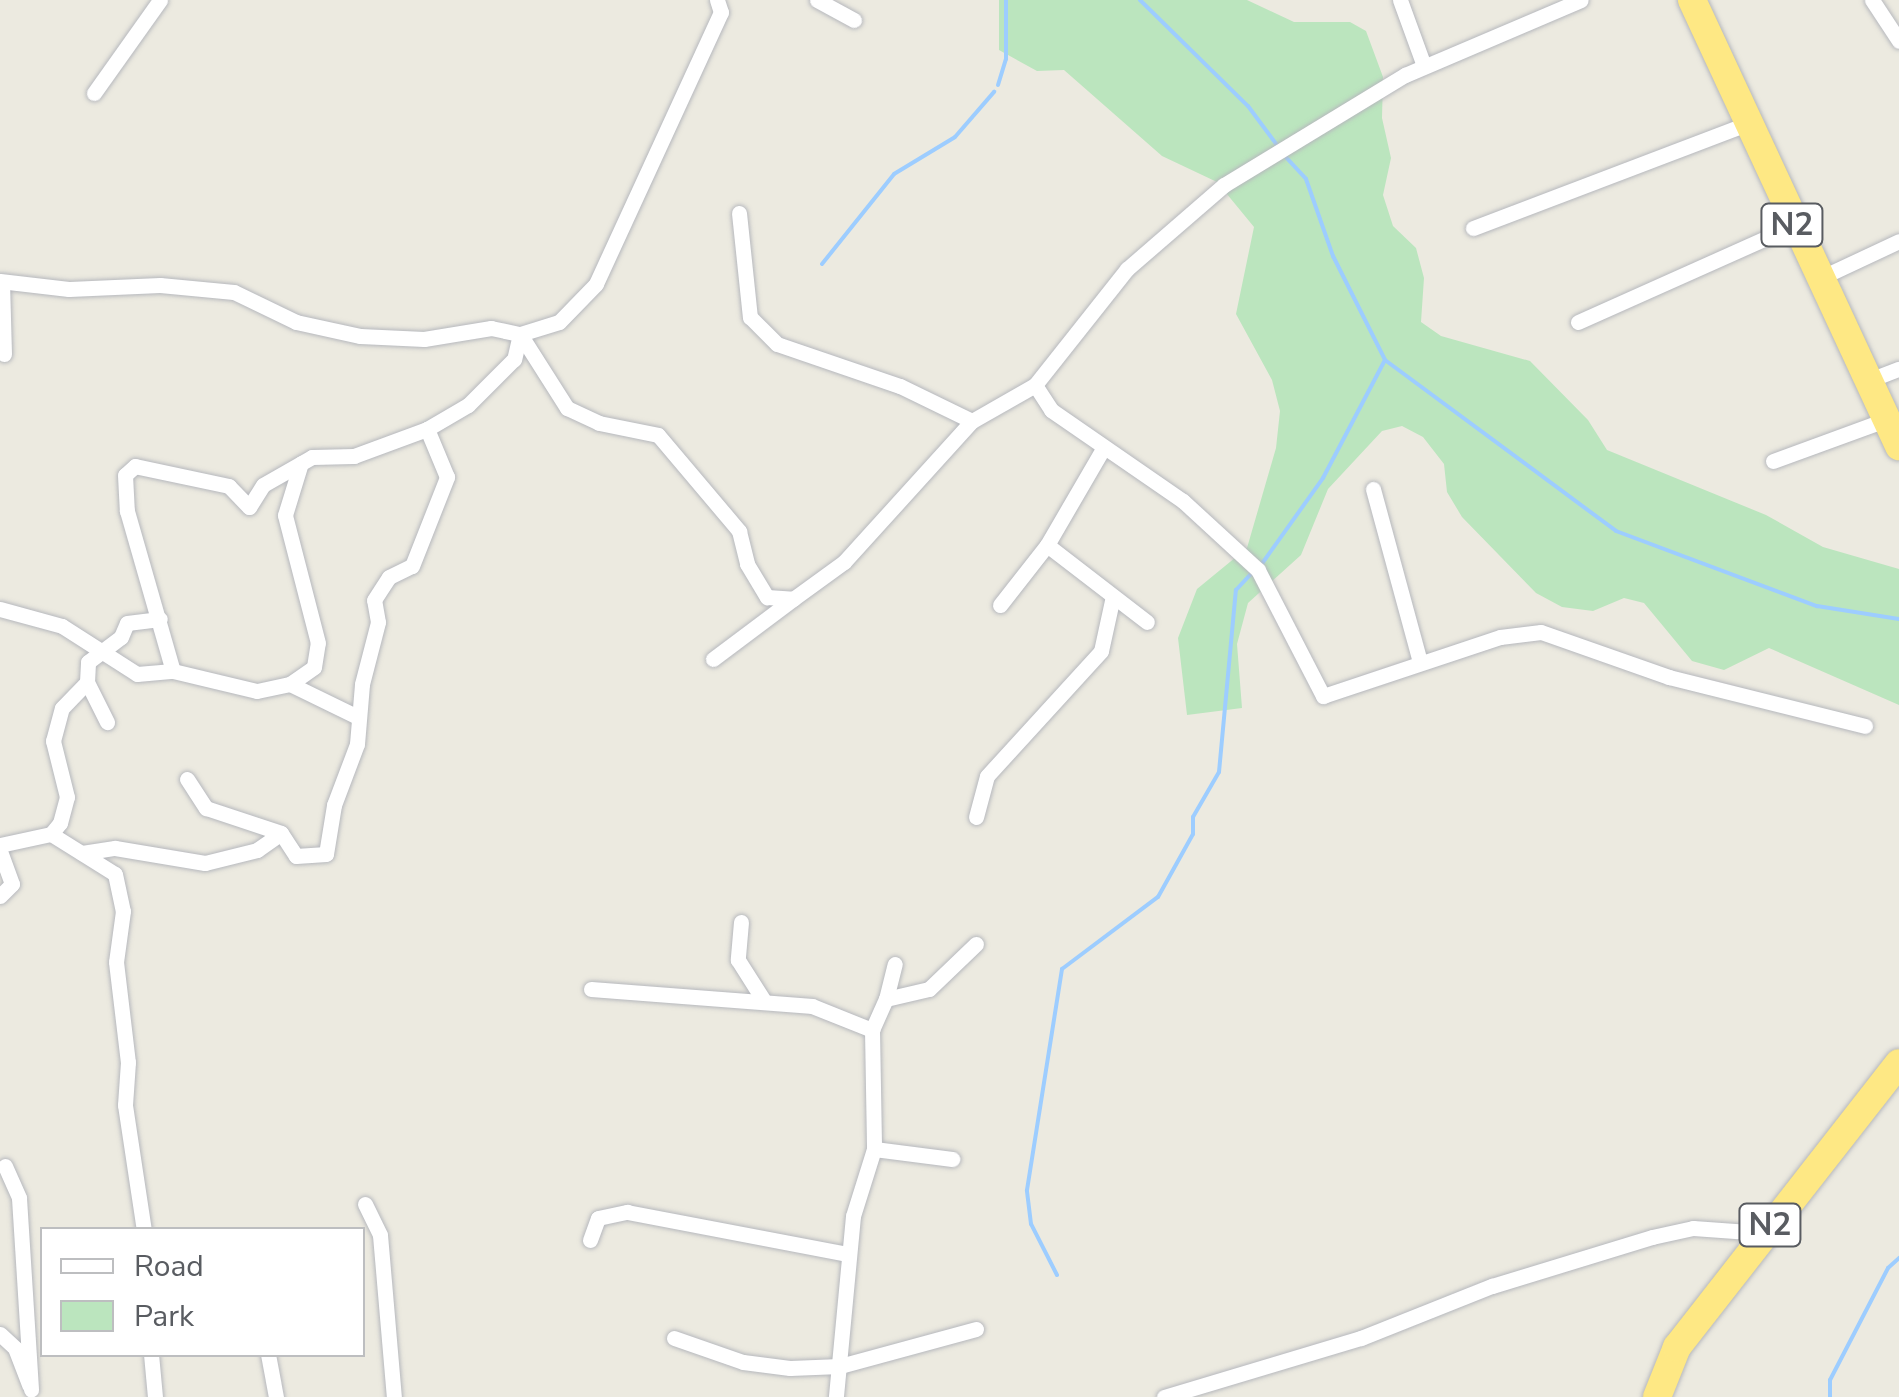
<!DOCTYPE html>
<html>
<head>
<meta charset="utf-8">
<style>
  body { margin:0 }
  #map { position:relative; width:1899px; height:1397px; overflow:hidden; background:#eceae0; font-family:"Nunito Sans",sans-serif }
  div>[style] { position:absolute }
  .green>* { inset:0; background:#bbe5be }
  .stream>* { height:4px; margin:-2px; padding:0 2px; transform-origin:2px; border-radius:2px; background:#9dcdff }
  .roads { filter:drop-shadow(0 0 2px #b6b8bd) drop-shadow(0 0 2px #b6b8bd) }
  .street>* { height:15px; margin:-7.5px; padding:0 7.5px; transform-origin:7.5px; border-radius:7.5px; background:#fff }
  .highway>* { height:28px; margin:-14px; padding:0 14px; transform-origin:14px; border-radius:14px; background:#fee884 }
  span { translate:-50% -50%; white-space:nowrap; text-align:center; line-height:1.15; -webkit-text-stroke:10px #fff; paint-order:stroke }
  .shield-label span { padding:2px 8px; background:#fff; border:2px solid; border-radius:8px; -webkit-text-stroke-width:0 }
  .shield-label { font-size:32px; color:#595c61; font-weight:700 }
  .legend { position:absolute; left:40px; top:1227px; width:325px; height:130px; box-sizing:border-box; background:#fff; border:2px solid #bdbec0; margin:0; padding:12px 18px; list-style:none; font-size:30px; color:#595c61 }
  .legend li { display:flex; align-items:center; gap:20px; height:50px }
  .legend b { width:50px; border:2px solid #bdbec0 }
</style>
</head>
<body>
<div id="map">
  <div class="green">
    <div style="clip-path:polygon(999px 0,1247px 0,1294px 22px,1350px 22px,1366px 31px,1383px 77px,1382px 118px,1391px 158px,1383px 195px,1393px 226px,1416px 248px,1424px 278px,1421px 322px,1441px 336px,1530px 361px,1588px 420px,1607px 450px,1766px 515px,1823px 547px,1899px 569px,1899px 705px,1769px 648px,1724px 670px,1692px 661px,1644px 603px,1624px 598px,1593px 611px,1562px 607px,1536px 593px,1462px 517px,1447px 492px,1444px 464px,1423px 437px,1402px 426px,1382px 431px,1328px 489px,1301px 555px,1248px 603px,1237px 644px,1242px 708px,1187px 715px,1178px 638px,1197px 589px,1247px 548px,1276px 448px,1280px 411px,1272px 380px,1236px 314px,1254px 227px,1217px 182px,1162px 156px,1064px 70px,1037px 71px,999px 50px)"></div>
  </div>
  <div class="stream">
    <div style="left:1140px;top:0;width:151px;rotate:44.5deg"></div>
    <div style="left:1248px;top:106px;width:49px;rotate:53.4deg"></div>
    <div style="left:998px;top:85px;width:27px;rotate:-73deg"></div>
    <div style="left:1006px;top:59px;width:59px;rotate:-90deg"></div>
    <div style="left:1282px;top:153px;width:35px;rotate:47deg"></div>
    <div style="left:1306px;top:179px;width:82px;rotate:70.7deg"></div>
    <div style="left:1333px;top:256px;width:116px;rotate:63.4deg"></div>
    <div style="left:1385px;top:360px;width:287px;rotate:36.5deg"></div>
    <div style="left:1616px;top:531px;width:215px;rotate:20.5deg"></div>
    <div style="left:1817px;top:606px;width:83px;rotate:9deg"></div>
    <div style="left:822px;top:264px;width:115px;rotate:-51.3deg"></div>
    <div style="left:894px;top:174px;width:71px;rotate:-31.2deg"></div>
    <div style="left:955px;top:137px;width:60px;rotate:-49.1deg"></div>
    <div style="left:1261px;top:565px;width:107px;rotate:-54.5deg"></div>
    <div style="left:1323px;top:478px;width:133px;rotate:-62.3deg"></div>
    <div style="left:1057px;top:1275px;width:57px;rotate:-117deg"></div>
    <div style="left:1031px;top:1224px;width:34px;rotate:-97deg"></div>
    <div style="left:1027px;top:1190px;width:224px;rotate:-81deg"></div>
    <div style="left:1062px;top:969px;width:120px;rotate:-36.9deg"></div>
    <div style="left:1158px;top:897px;width:72px;rotate:-60.9deg"></div>
    <div style="left:1193px;top:834px;width:17px;rotate:-90deg"></div>
    <div style="left:1193px;top:817px;width:52px;rotate:-60deg"></div>
    <div style="left:1219px;top:772px;width:183px;rotate:-84.7deg"></div>
    <div style="left:1236px;top:590px;width:26px;rotate:-47deg"></div>
    <div style="left:1830px;top:1397px;width:17px;rotate:-90deg"></div>
    <div style="left:1830px;top:1380px;width:126px;rotate:-62.6deg"></div>
    <div style="left:1888px;top:1268px;width:15px;rotate:-42deg"></div>
  </div>
  <div class="roads">
    <div class="street">
      <div style="left:717px;top:0;width:13px;rotate:72deg"></div>
      <div style="left:721px;top:12px;width:299px;rotate:114.7deg"></div>
      <div style="left:596px;top:284px;width:53px;rotate:134.2deg"></div>
      <div style="left:559px;top:322px;width:41px;rotate:162.9deg"></div>
      <div style="left:520px;top:334px;width:88px;rotate:57.6deg"></div>
      <div style="left:567px;top:408px;width:35px;rotate:25deg"></div>
      <div style="left:599px;top:423px;width:60px;rotate:11.5deg"></div>
      <div style="left:658px;top:435px;width:126px;rotate:49.8deg"></div>
      <div style="left:739px;top:531px;width:34px;rotate:76deg"></div>
      <div style="left:747px;top:564px;width:39px;rotate:59deg"></div>
      <div style="left:767px;top:597px;width:26px;rotate:4deg"></div>
      <div style="left:793px;top:599px;width:63px;rotate:-36deg"></div>
      <div style="left:844px;top:562px;width:190px;rotate:-47.8deg"></div>
      <div style="left:972px;top:421px;width:73px;rotate:-29.7deg"></div>
      <div style="left:1035px;top:385px;width:148px;rotate:-51.6deg"></div>
      <div style="left:1127px;top:269px;width:128px;rotate:-40.9deg"></div>
      <div style="left:1224px;top:185px;width:212px;rotate:-31.3deg"></div>
      <div style="left:1405px;top:75px;width:191px;rotate:-23.1deg"></div>
      <div style="left:817px;top:0;width:42px;rotate:28.4deg"></div>
      <div style="left:1400px;top:0;width:70px;rotate:70deg"></div>
      <div style="left:1872px;top:0;width:49px;rotate:56.6deg"></div>
      <div style="left:94px;top:93px;width:114px;rotate:-54.6deg"></div>
      <div style="left:739px;top:213px;width:105px;rotate:84deg"></div>
      <div style="left:750px;top:317px;width:38px;rotate:45deg"></div>
      <div style="left:777px;top:344px;width:130px;rotate:18.9deg"></div>
      <div style="left:900px;top:386px;width:80px;rotate:25.9deg"></div>
      <div style="left:1473px;top:228px;width:290px;rotate:-20.8deg"></div>
      <div style="left:1818px;top:279px;width:89px;rotate:-25.1deg"></div>
      <div style="left:0;top:281px;width:69px;rotate:6.6deg"></div>
      <div style="left:69px;top:289px;width:91px;rotate:-2.5deg"></div>
      <div style="left:160px;top:285px;width:74px;rotate:5.4deg"></div>
      <div style="left:234px;top:292px;width:69px;rotate:25.8deg"></div>
      <div style="left:296px;top:322px;width:66px;rotate:12.3deg"></div>
      <div style="left:360px;top:336px;width:64px;rotate:2.7deg"></div>
      <div style="left:424px;top:339px;width:68px;rotate:-9.3deg"></div>
      <div style="left:491px;top:328px;width:30px;rotate:12deg"></div>
      <div style="left:520px;top:334px;width:26px;rotate:103deg"></div>
      <div style="left:514px;top:359px;width:65px;rotate:135deg"></div>
      <div style="left:468px;top:405px;width:48px;rotate:149.7deg"></div>
      <div style="left:427px;top:429px;width:78px;rotate:159.7deg"></div>
      <div style="left:354px;top:456px;width:42px;rotate:178.6deg"></div>
      <div style="left:312px;top:457px;width:56px;rotate:150.3deg"></div>
      <div style="left:263px;top:485px;width:26px;rotate:122deg"></div>
      <div style="left:249px;top:507px;width:29px;rotate:-134deg"></div>
      <div style="left:229px;top:486px;width:96px;rotate:-168deg"></div>
      <div style="left:135px;top:466px;width:13px;rotate:138deg"></div>
      <div style="left:125px;top:475px;width:36px;rotate:87deg"></div>
      <div style="left:127px;top:511px;width:166px;rotate:74deg"></div>
      <div style="left:2px;top:282px;width:72px;rotate:88.4deg"></div>
      <div style="left:1578px;top:322px;width:235px;rotate:-24.1deg"></div>
      <div style="left:1867px;top:381px;width:34px;rotate:-21deg"></div>
      <div style="left:1035px;top:385px;width:30px;rotate:57deg"></div>
      <div style="left:1051px;top:410px;width:160px;rotate:34.6deg"></div>
      <div style="left:1183px;top:501px;width:102px;rotate:42.6deg"></div>
      <div style="left:1258px;top:570px;width:142px;rotate:62.7deg"></div>
      <div style="left:1323px;top:696px;width:187px;rotate:-18.4deg"></div>
      <div style="left:1500px;top:637px;width:41px;rotate:-7deg"></div>
      <div style="left:1541px;top:632px;width:136px;rotate:19.4deg"></div>
      <div style="left:1669px;top:677px;width:202px;rotate:14deg"></div>
      <div style="left:1104px;top:447px;width:113px;rotate:120.2deg"></div>
      <div style="left:1047px;top:545px;width:126px;rotate:37.6deg"></div>
      <div style="left:1773px;top:461px;width:119px;rotate:-20.1deg"></div>
      <div style="left:1373px;top:489px;width:179px;rotate:74.8deg"></div>
      <div style="left:1000px;top:605px;width:76px;rotate:-51.9deg"></div>
      <div style="left:0;top:609px;width:64px;rotate:15.3deg"></div>
      <div style="left:62px;top:626px;width:89px;rotate:32.6deg"></div>
      <div style="left:137px;top:674px;width:36px;rotate:-5deg"></div>
      <div style="left:173px;top:671px;width:86px;rotate:13.4deg"></div>
      <div style="left:257px;top:691px;width:34px;rotate:-12deg"></div>
      <div style="left:290px;top:684px;width:73px;rotate:25.9deg"></div>
      <div style="left:713px;top:659px;width:100px;rotate:-36.9deg"></div>
      <div style="left:87px;top:682px;width:45px;rotate:63.4deg"></div>
      <div style="left:290px;top:684px;width:29px;rotate:-35deg"></div>
      <div style="left:314px;top:667px;width:24px;rotate:-81deg"></div>
      <div style="left:318px;top:643px;width:132px;rotate:-104.5deg"></div>
      <div style="left:285px;top:515px;width:54px;rotate:-72.9deg"></div>
      <div style="left:187px;top:779px;width:35px;rotate:57deg"></div>
      <div style="left:206px;top:808px;width:79px;rotate:18.4deg"></div>
      <div style="left:281px;top:833px;width:27px;rotate:57deg"></div>
      <div style="left:296px;top:856px;width:30px;rotate:-4deg"></div>
      <div style="left:326px;top:854px;width:50px;rotate:-80.7deg"></div>
      <div style="left:334px;top:805px;width:65px;rotate:-69.3deg"></div>
      <div style="left:357px;top:744px;width:60px;rotate:-85.2deg"></div>
      <div style="left:362px;top:684px;width:64px;rotate:-75.5deg"></div>
      <div style="left:378px;top:622px;width:22px;rotate:-100deg"></div>
      <div style="left:374px;top:600px;width:27px;rotate:-57deg"></div>
      <div style="left:389px;top:577px;width:25px;rotate:-26deg"></div>
      <div style="left:412px;top:566px;width:96px;rotate:-68.5deg"></div>
      <div style="left:447px;top:477px;width:52px;rotate:-112.6deg"></div>
      <div style="left:976px;top:817px;width:42px;rotate:-75deg"></div>
      <div style="left:987px;top:776px;width:169px;rotate:-47.6deg"></div>
      <div style="left:1101px;top:651px;width:56px;rotate:-77.7deg"></div>
      <div style="left:51px;top:834px;width:75px;rotate:32deg"></div>
      <div style="left:115px;top:874px;width:38px;rotate:78deg"></div>
      <div style="left:123px;top:911px;width:51px;rotate:97.8deg"></div>
      <div style="left:116px;top:962px;width:101px;rotate:83.2deg"></div>
      <div style="left:128px;top:1062px;width:43px;rotate:94deg"></div>
      <div style="left:125px;top:1105px;width:126px;rotate:81.4deg"></div>
      <div style="left:0;top:845px;width:52px;rotate:-12.2deg"></div>
      <div style="left:51px;top:834px;width:14px;rotate:-51deg"></div>
      <div style="left:60px;top:823px;width:27px;rotate:-75deg"></div>
      <div style="left:67px;top:797px;width:58px;rotate:-104deg"></div>
      <div style="left:53px;top:741px;width:34px;rotate:-75deg"></div>
      <div style="left:62px;top:708px;width:36px;rotate:-46deg"></div>
      <div style="left:87px;top:682px;width:20px;rotate:-87deg"></div>
      <div style="left:88px;top:662px;width:41px;rotate:-37.1deg"></div>
      <div style="left:121px;top:637px;width:15px;rotate:-67deg"></div>
      <div style="left:127px;top:623px;width:33px;rotate:-7deg"></div>
      <div style="left:0;top:851px;width:35px;rotate:70deg"></div>
      <div style="left:12px;top:884px;width:17px;rotate:135deg"></div>
      <div style="left:82px;top:853px;width:33px;rotate:-9deg"></div>
      <div style="left:115px;top:848px;width:91px;rotate:9.5deg"></div>
      <div style="left:205px;top:863px;width:54px;rotate:-14deg"></div>
      <div style="left:257px;top:850px;width:29px;rotate:-35deg"></div>
      <div style="left:741px;top:922px;width:38px;rotate:95deg"></div>
      <div style="left:738px;top:960px;width:49px;rotate:57.6deg"></div>
      <div style="left:591px;top:989px;width:222px;rotate:4.4deg"></div>
      <div style="left:812px;top:1006px;width:65px;rotate:21.8deg"></div>
      <div style="left:872px;top:1030px;width:119px;rotate:89deg"></div>
      <div style="left:874px;top:1149px;width:70px;rotate:107.4deg"></div>
      <div style="left:853px;top:1216px;width:182px;rotate:95.4deg"></div>
      <div style="left:886px;top:999px;width:36px;rotate:-76deg"></div>
      <div style="left:872px;top:1030px;width:34px;rotate:-66deg"></div>
      <div style="left:886px;top:999px;width:44px;rotate:-13.1deg"></div>
      <div style="left:929px;top:989px;width:65px;rotate:-43.8deg"></div>
      <div style="left:874px;top:1149px;width:79px;rotate:7.3deg"></div>
      <div style="left:5px;top:1166px;width:35px;rotate:66deg"></div>
      <div style="left:19px;top:1198px;width:192px;rotate:86.4deg"></div>
      <div style="left:365px;top:1204px;width:34px;rotate:64deg"></div>
      <div style="left:380px;top:1235px;width:163px;rotate:85.1deg"></div>
      <div style="left:590px;top:1240px;width:23px;rotate:-70deg"></div>
      <div style="left:598px;top:1218px;width:30px;rotate:-12deg"></div>
      <div style="left:627px;top:1212px;width:225px;rotate:10.8deg"></div>
      <div style="left:0;top:1334px;width:21px;rotate:43deg"></div>
      <div style="left:15px;top:1348px;width:40px;rotate:69deg"></div>
      <div style="left:674px;top:1338px;width:73px;rotate:19.2deg"></div>
      <div style="left:743px;top:1362px;width:47px;rotate:7.3deg"></div>
      <div style="left:790px;top:1368px;width:50px;rotate:-2.3deg"></div>
      <div style="left:840px;top:1366px;width:141px;rotate:-15.2deg"></div>
      <div style="left:151px;top:1354px;width:43px;rotate:84.7deg"></div>
      <div style="left:268px;top:1354px;width:44px;rotate:79.5deg"></div>
      <div style="left:1164px;top:1397px;width:206px;rotate:-16.7deg"></div>
      <div style="left:1361px;top:1338px;width:141px;rotate:-21.7deg"></div>
      <div style="left:1492px;top:1286px;width:167px;rotate:-17deg"></div>
      <div style="left:1652px;top:1237px;width:42px;rotate:-12.4deg"></div>
      <div style="left:1693px;top:1228px;width:70px;rotate:4.1deg"></div>
    </div>
    <div class="highway">
      <div style="left:1692px;top:0;width:492px;rotate:65.1deg"></div>
      <div style="left:1657px;top:1397px;width:54px;rotate:-68.2deg"></div>
      <div style="left:1677px;top:1347px;width:360px;rotate:-52deg"></div>
    </div>
  </div>
  <div class="shield-label">
    <span style="left:1792px;top:225px">N2</span>
    <span style="left:1770px;top:1225px">N2</span>
  </div>
  <ul class="legend">
  <li><b style="height:12px;background:#fff"></b>Road</li>
  <li><b style="height:28px;background:#bbe5be"></b>Park</li>
  </ul>
</div>
</body>
</html>
